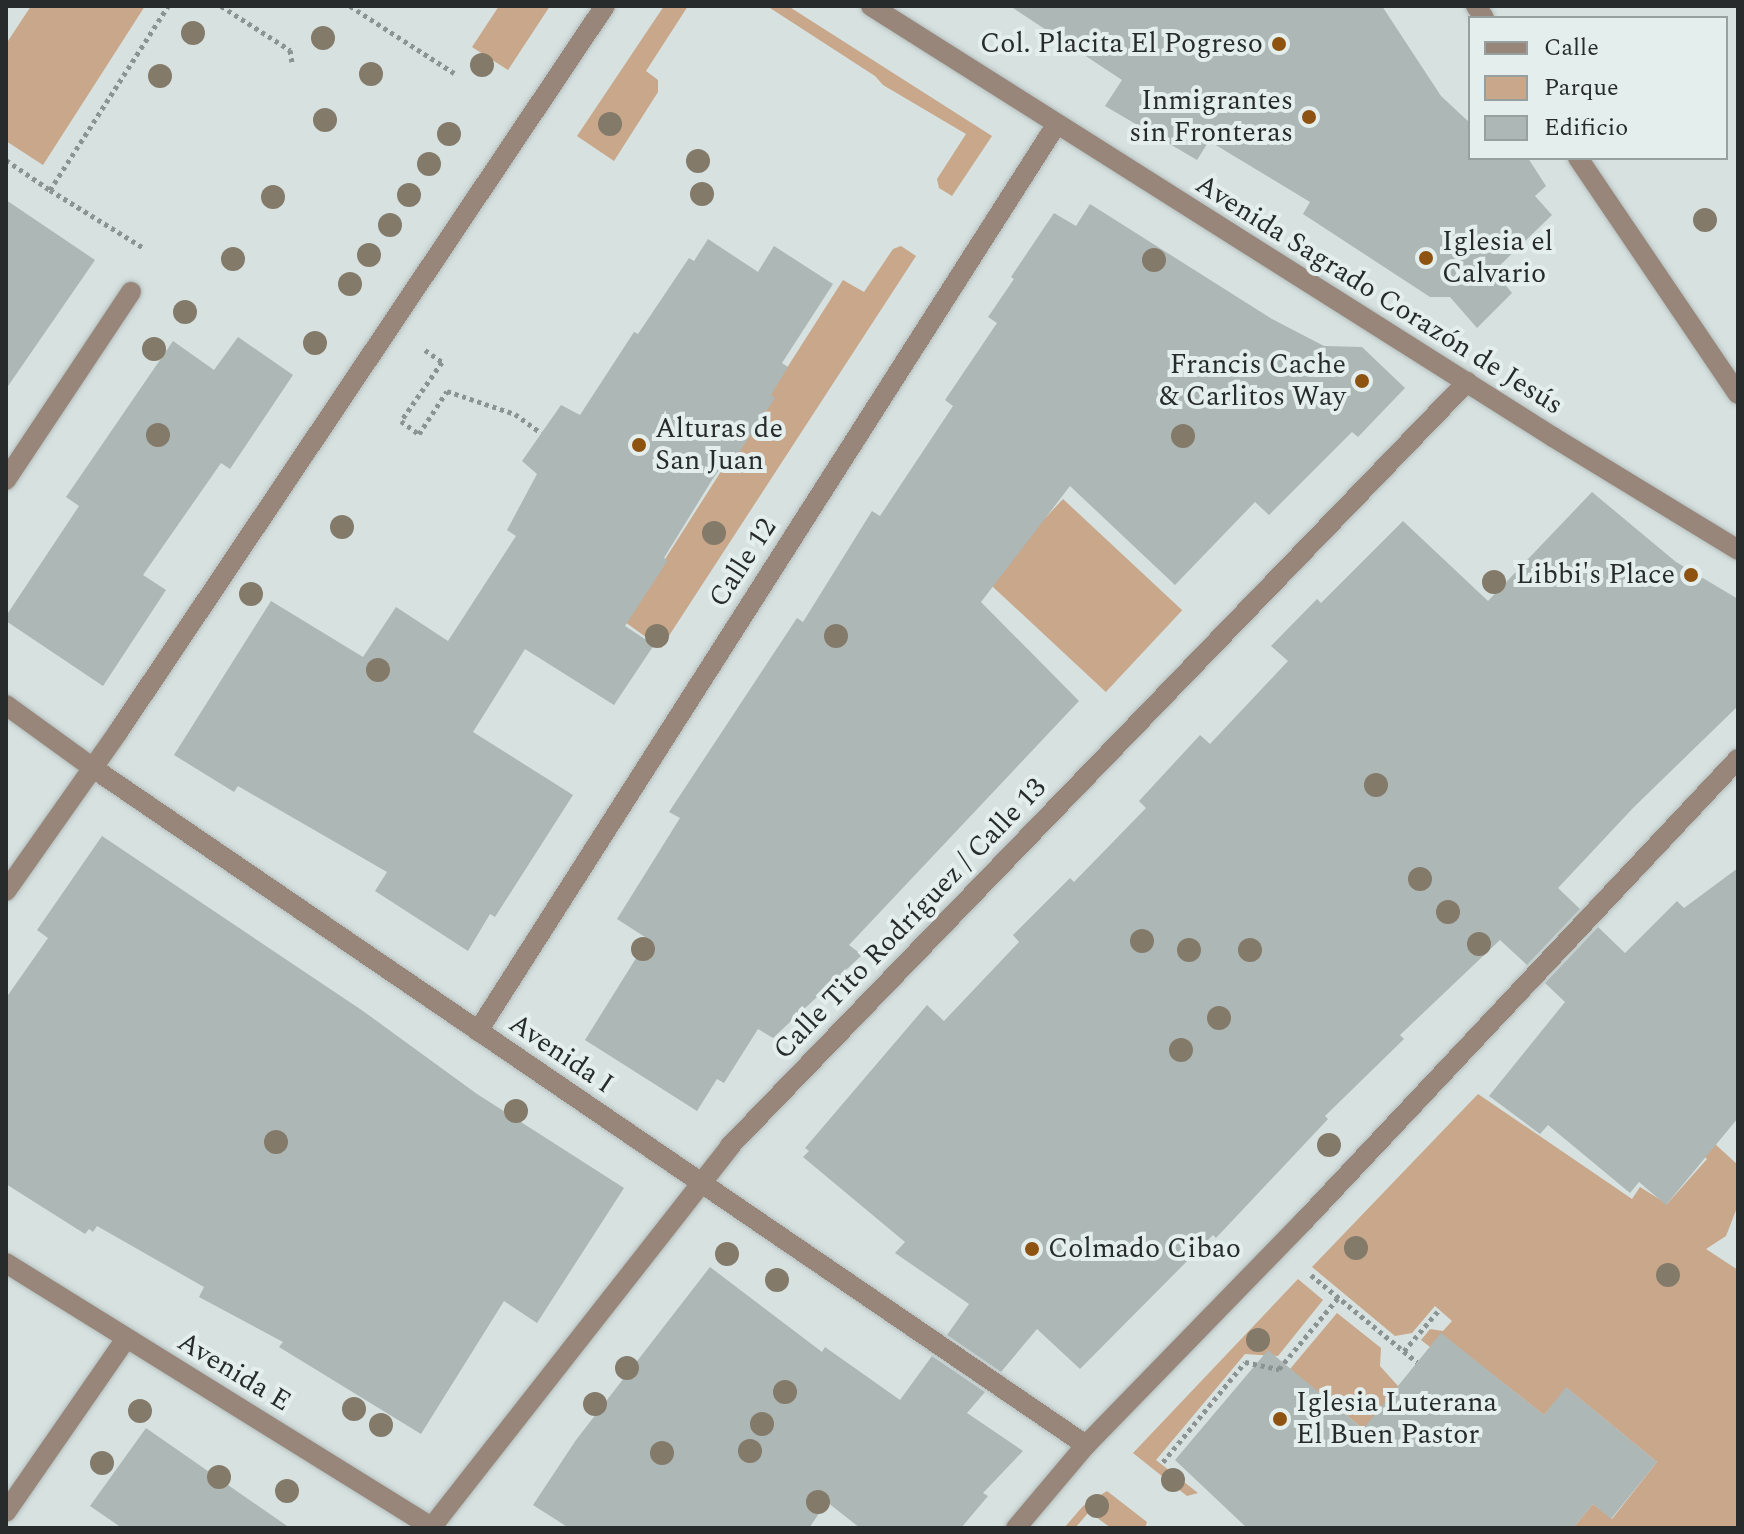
<!DOCTYPE html>
<html>
<head>
<meta charset="utf-8">
<style>
  body { margin:0 }
  #map { position:relative; width:1744px; height:1534px; overflow:hidden; background:#d6e1e0; font-family:Spectral,serif }
  div>[style] { position:absolute }
  .green>* { inset:0; background:#c8a78a; transform-origin:0 0 }
  .building>* { inset:0; background:#adb7b6 }
  .path>* { height:5px; margin-top:-2.5px; transform-origin:0; background:repeating-linear-gradient(90deg,#8b9393 0 4px,transparent 0 8px) }
  .roads { filter:drop-shadow(0 0 2px #b3bdbc) drop-shadow(0 0 2px #b3bdbc) }
  .minor>* { height:20px; margin:-10px; padding:0 10px; transform-origin:10px; border-radius:10px; background:#978679 }
  .trees>* { width:24px; height:24px; margin:-12px; border-radius:50%; background:#837a6a }
  .dots>* { width:22px; height:22px; translate:-50% -50%; box-sizing:border-box; border:4px solid #e3eeed; border-radius:50% }
  span { translate:-50% -50%; white-space:nowrap; text-align:center; line-height:1.15; -webkit-text-stroke:8px #e3eeed; paint-order:stroke }
  .poi-label { font-size:28px; color:#272b2b }
  .right { translate:-100% -50%; text-align:right }
  .left { translate:0 -50%; text-align:left }
  .street-label { font-size:28px; color:#272b2b }
  .frame { position:absolute; inset:0; border:8px solid #272b2b; pointer-events:none }
  .legend { position:absolute; left:1468px; top:16px; width:260px; height:144px; box-sizing:border-box; background:#e3eeed; border:2px solid #98a09f; margin:0; padding:10px 14px; list-style:none; font-size:24px; color:#272b2b }
  .legend li { display:flex; align-items:center; gap:16px; height:40px }
  .legend b { width:40px; border:2px solid #98a09f }
</style>
</head>
<body>
<div id="map">
  <div class="green">
    <div style="clip-path:polygon(31px 6px,145px 6px,43px 165px,6px 141px,6px 44px)"></div>
    <div style="clip-path:polygon(499px 6px,550px 6px,508px 70px,472px 47px)"></div>
    <div style="clip-path:polygon(664px 6px,688px 6px,646px 71px,658px 80px,658px 92px,614px 161px,577px 136px)"></div>
    <div style="clip-path:polygon(767px 6px,788px 6px,992px 136px,952px 196px,939px 188px,937px 179px,966px 134px,883px 85px,875px 76px)"></div>
    <div style="clip-path:polygon(901px 246px,916px 256px,661px 648px,625px 622px,843px 280px,864px 292px,893px 249px)"></div>
    <div style="left:1063px;top:499px;width:163px;height:112px;rotate:43deg"></div>
    <div style="clip-path:polygon(1577px 1044px,1693px 1124px,1738px 1165px,1738px 1205px,1726px 1236px,1706px 1249px,1738px 1270px,1738px 1528px,1573px 1528px,1593px 1504px,1612px 1519px,1657px 1462px,1567px 1388px,1544px 1415px,1441px 1334px,1430px 1347px,1421px 1340px,1426px 1334px,1430px 1329px,1443px 1331px,1452px 1321px,1435px 1306px,1412px 1333px,1395px 1336px,1312px 1267px,1478px 1094px,1632px 1199px,1640px 1187px,1667px 1204px,1707px 1159px)"></div>
    <div style="clip-path:polygon(1298px 1279px,1323px 1300px,1278px 1356px,1245px 1354px,1156px 1460px,1198px 1493px,1187px 1496px,1133px 1453px)"></div>
    <div style="clip-path:polygon(1337px 1313px,1381px 1348px,1380px 1366px,1398px 1386px,1412px 1469px,1290px 1369px)"></div>
    <div style="clip-path:polygon(1107px 1491px,1147px 1522px,1145px 1528px,1111px 1528px,1089px 1512px,1075px 1528px,1064px 1528px,1083px 1506px)"></div>
  </div>
  <div class="building">
    <div style="clip-path:polygon(1010px 6px,1382px 6px,1441px 96px,1470px 123px,1470px 158px,1528px 158px,1546px 186px,1535px 196px,1552px 215px,1494px 271px,1512px 293px,1477px 328px,1450px 297px,1430px 297px,1303px 214px,1310px 202px,1209px 141px,1197px 160px,1105px 106px,1122px 80px)"></div>
    <div style="clip-path:polygon(6px 200px,95px 260px,6px 389px)"></div>
    <div style="clip-path:polygon(1090px 204px,1272px 319px,1324px 346px,1362px 347px,1405px 388px,1358px 437px,1352px 432px,1269px 515px,1255px 502px,1175px 585px,1070px 486px,981px 602px,1079px 701px,849px 945px,862px 955px,773px 1038px,758px 1029px,724px 1083px,717px 1079px,697px 1111px,585px 1040px,648px 939px,617px 919px,680px 818px,669px 812px,797px 618px,803px 622px,872px 511px,880px 516px,953px 406px,945px 400px,997px 323px,988px 317px,1014px 279px,1011px 277px,1054px 213px,1076px 226px)"></div>
    <div style="clip-path:polygon(708px 239px,758px 272px,774px 246px,833px 284px,782px 363px,788px 367px,771px 395px,775px 398px,734px 460px,729px 456px,712px 480px,664px 558px,668px 560px,625px 626px,654px 645px,614px 705px,525px 649px,473px 732px,573px 795px,495px 917px,490px 914px,468px 951px,375px 891px,387px 872px,238px 786px,234px 792px,174px 755px,271px 601px,363px 657px,396px 607px,448px 641px,516px 536px,507px 530px,537px 474px,522px 461px,561px 405px,580px 415px,634px 332px,638px 334px,689px 258px,694px 261px)"></div>
    <div style="clip-path:polygon(238px 337px,293px 375px,230px 469px,221px 463px,143px 575px,166px 590px,103px 686px,6px 621px,6px 616px,79px 506px,66px 497px,173px 341px,214px 370px)"></div>
    <div style="clip-path:polygon(1592px 492px,1676px 562px,1738px 599px,1738px 706px,1634px 807px,1558px 888px,1580px 909px,1527px 965px,1500px 940px,1400px 1035px,1404px 1039px,1325px 1116px,1328px 1119px,1216px 1238px,1213px 1235px,1080px 1369px,1037px 1329px,1001px 1372px,947px 1335px,969px 1304px,895px 1253px,905px 1242px,803px 1157px,809px 1151px,805px 1148px,927px 1005px,944px 1021px,1019px 942px,1013px 935px,1070px 878px,1074px 882px,1146px 808px,1139px 801px,1200px 735px,1210px 744px,1288px 661px,1271px 646px,1317px 599px,1321px 603px,1403px 521px,1488px 601px)"></div>
    <div style="clip-path:polygon(102px 836px,363px 1011px,477px 1094px,624px 1188px,537px 1323px,504px 1301px,421px 1434px,279px 1347px,283px 1342px,199px 1297px,204px 1287px,97px 1226px,93px 1232px,89px 1229px,85px 1234px,6px 1184px,6px 998px,48px 938px,37px 930px)"></div>
    <div style="clip-path:polygon(1738px 868px,1738px 1118px,1666px 1205px,1639px 1182px,1630px 1193px,1548px 1125px,1540px 1134px,1489px 1096px,1565px 1002px,1545px 983px,1598px 927px,1625px 953px,1677px 901px,1684px 908px)"></div>
    <div style="clip-path:polygon(710px 1267px,822px 1352px,825px 1347px,900px 1400px,932px 1356px,985px 1392px,967px 1413px,1023px 1451px,983px 1493px,988px 1496px,961px 1528px,860px 1528px,827px 1502px,809px 1528px,569px 1528px,533px 1505px,576px 1440px)"></div>
    <div style="clip-path:polygon(1441px 1333px,1544px 1415px,1566px 1387px,1657px 1462px,1611px 1519px,1593px 1504px,1573px 1528px,1247px 1528px,1175px 1460px,1268px 1350px,1363px 1429px)"></div>
    <div style="clip-path:polygon(146px 1428px,290px 1528px,122px 1528px,90px 1506px)"></div>
  </div>
  <div class="path">
    <div style="left:221px;top:6px;width:82px;rotate:32.5deg"></div>
    <div style="left:290px;top:50px;width:12px;rotate:81deg"></div>
    <div style="left:350px;top:6px;width:124px;rotate:32.8deg"></div>
    <div style="left:6px;top:160px;width:53px;rotate:34.3deg"></div>
    <div style="left:50px;top:190px;width:219px;rotate:-57.3deg"></div>
    <div style="left:50px;top:190px;width:110px;rotate:31.7deg"></div>
    <div style="left:425px;top:350px;width:21px;rotate:35deg"></div>
    <div style="left:442px;top:362px;width:72px;rotate:124.8deg"></div>
    <div style="left:401px;top:421px;width:22px;rotate:36deg"></div>
    <div style="left:419px;top:434px;width:51px;rotate:-56.9deg"></div>
    <div style="left:447px;top:391px;width:72px;rotate:18.7deg"></div>
    <div style="left:515px;top:414px;width:32px;rotate:36deg"></div>
    <div style="left:1311px;top:1275px;width:137px;rotate:39.4deg"></div>
    <div style="left:1404px;top:1351px;width:54px;rotate:-49.5deg"></div>
    <div style="left:1163px;top:1462px;width:129px;rotate:-50.6deg"></div>
    <div style="left:1245px;top:1362px;width:35px;rotate:12deg"></div>
    <div style="left:1279px;top:1369px;width:92px;rotate:-50.3deg"></div>
  </div>
  <div class="roads">
    <div class="minor">
      <div style="left:871px;top:6px;width:807px;rotate:32.29deg"></div>
      <div style="left:1553px;top:437px;width:217px;rotate:31.4deg"></div>
      <div style="left:1476px;top:6px;width:14px;rotate:56deg"></div>
      <div style="left:1578px;top:158px;width:285px;rotate:55.9deg"></div>
      <div style="left:6px;top:480px;width:226px;rotate:-56.4deg"></div>
      <div style="left:6px;top:705px;width:107px;rotate:35.9deg"></div>
      <div style="left:93px;top:768px;width:1202px;rotate:34.29deg"></div>
      <div style="left:6px;top:891px;width:194px;rotate:-54.8deg"></div>
      <div style="left:118px;top:732px;width:874px;rotate:-56.15deg"></div>
      <div style="left:478px;top:1031px;width:1075px;rotate:-57.46deg"></div>
      <div style="left:6px;top:1263px;width:503px;rotate:31.82deg"></div>
      <div style="left:6px;top:1512px;width:211px;rotate:-55.3deg"></div>
      <div style="left:431px;top:1528px;width:485px;rotate:-51.9deg"></div>
      <div style="left:730px;top:1146px;width:1062px;rotate:-46.03deg"></div>
      <div style="left:1016px;top:1528px;width:109px;rotate:-49.9deg"></div>
      <div style="left:1086px;top:1445px;width:313px;rotate:-45.8deg"></div>
      <div style="left:1304px;top:1221px;width:634px;rotate:-46.79deg"></div>
    </div>
  </div>
  <div class="trees">
    <div style="left:193px;top:33px"></div>
    <div style="left:323px;top:38px"></div>
    <div style="left:482px;top:65px"></div>
    <div style="left:371px;top:74px"></div>
    <div style="left:160px;top:76px"></div>
    <div style="left:325px;top:120px"></div>
    <div style="left:610px;top:124px"></div>
    <div style="left:449px;top:134px"></div>
    <div style="left:698px;top:161px"></div>
    <div style="left:429px;top:164px"></div>
    <div style="left:702px;top:194px"></div>
    <div style="left:409px;top:195px"></div>
    <div style="left:273px;top:197px"></div>
    <div style="left:1705px;top:220px"></div>
    <div style="left:390px;top:225px"></div>
    <div style="left:369px;top:255px"></div>
    <div style="left:233px;top:259px"></div>
    <div style="left:1154px;top:260px"></div>
    <div style="left:350px;top:284px"></div>
    <div style="left:185px;top:312px"></div>
    <div style="left:315px;top:343px"></div>
    <div style="left:154px;top:349px"></div>
    <div style="left:158px;top:435px"></div>
    <div style="left:1183px;top:436px"></div>
    <div style="left:342px;top:527px"></div>
    <div style="left:714px;top:533px"></div>
    <div style="left:1494px;top:582px"></div>
    <div style="left:251px;top:594px"></div>
    <div style="left:657px;top:636px"></div>
    <div style="left:836px;top:636px"></div>
    <div style="left:378px;top:670px"></div>
    <div style="left:1376px;top:785px"></div>
    <div style="left:1420px;top:879px"></div>
    <div style="left:1448px;top:912px"></div>
    <div style="left:1142px;top:941px"></div>
    <div style="left:1479px;top:944px"></div>
    <div style="left:643px;top:949px"></div>
    <div style="left:1189px;top:950px"></div>
    <div style="left:1250px;top:950px"></div>
    <div style="left:1219px;top:1018px"></div>
    <div style="left:1181px;top:1050px"></div>
    <div style="left:516px;top:1111px"></div>
    <div style="left:276px;top:1142px"></div>
    <div style="left:1329px;top:1145px"></div>
    <div style="left:1356px;top:1248px"></div>
    <div style="left:727px;top:1254px"></div>
    <div style="left:1668px;top:1275px"></div>
    <div style="left:777px;top:1280px"></div>
    <div style="left:1258px;top:1340px"></div>
    <div style="left:627px;top:1368px"></div>
    <div style="left:785px;top:1392px"></div>
    <div style="left:595px;top:1404px"></div>
    <div style="left:354px;top:1409px"></div>
    <div style="left:140px;top:1411px"></div>
    <div style="left:762px;top:1424px"></div>
    <div style="left:381px;top:1425px"></div>
    <div style="left:750px;top:1451px"></div>
    <div style="left:662px;top:1453px"></div>
    <div style="left:102px;top:1463px"></div>
    <div style="left:219px;top:1477px"></div>
    <div style="left:1173px;top:1480px"></div>
    <div style="left:287px;top:1491px"></div>
    <div style="left:818px;top:1502px"></div>
    <div style="left:1097px;top:1506px"></div>
  </div>
  <div class="dots">
    <div style="left:1279px;top:44px;background:#8e5310"></div>
    <div style="left:1309px;top:117px;background:#8e5310"></div>
    <div style="left:1426px;top:258px;background:#8e5310"></div>
    <div style="left:1362px;top:381px;background:#8e5310"></div>
    <div style="left:639px;top:445px;background:#8e5310"></div>
    <div style="left:1691px;top:575px;background:#8e5310"></div>
    <div style="left:1032px;top:1249px;background:#8e5310"></div>
    <div style="left:1280px;top:1419px;background:#8e5310"></div>
  </div>
  <div class="poi-label">
    <span class="right" style="left:1263px;top:44px">Col. Placita El Pogreso</span>
    <span class="right" style="left:1293px;top:117px">Inmigrantes<br>sin Fronteras</span>
    <span class="left" style="left:1442px;top:258px">Iglesia el<br>Calvario</span>
    <span class="right" style="left:1346px;top:381px">Francis Cache<br>&amp; Carlitos Way</span>
    <span class="left" style="left:655px;top:445px">Alturas de<br>San Juan</span>
    <span class="right" style="left:1675px;top:575px">Libbi's Place</span>
    <span class="left" style="left:1048px;top:1249px">Colmado Cibao</span>
    <span class="left" style="left:1296px;top:1419px">Iglesia Luterana<br>El Buen Pastor</span>
  </div>
  <div class="street-label">
    <span style="left:1379px;top:295px;rotate:32deg">Avenida Sagrado Corazón de Jesús</span>
    <span style="left:743px;top:563px;rotate:-57deg">Calle 12</span>
    <span style="left:910px;top:919px;rotate:-46deg">Calle Tito Rodríguez / Calle 13</span>
    <span style="left:561px;top:1054px;rotate:34deg">Avenida I</span>
    <span style="left:234px;top:1372px;rotate:31deg">Avenida E</span>
  </div>
  <div class="frame"></div>
  <ul class="legend">
  <li><b style="height:10px;background:#978679"></b>Calle</li>
  <li><b style="height:22px;background:#c8a78a"></b>Parque</li>
  <li><b style="height:22px;background:#adb7b6"></b>Edificio</li>
  </ul>
</div>
</body>
</html>
